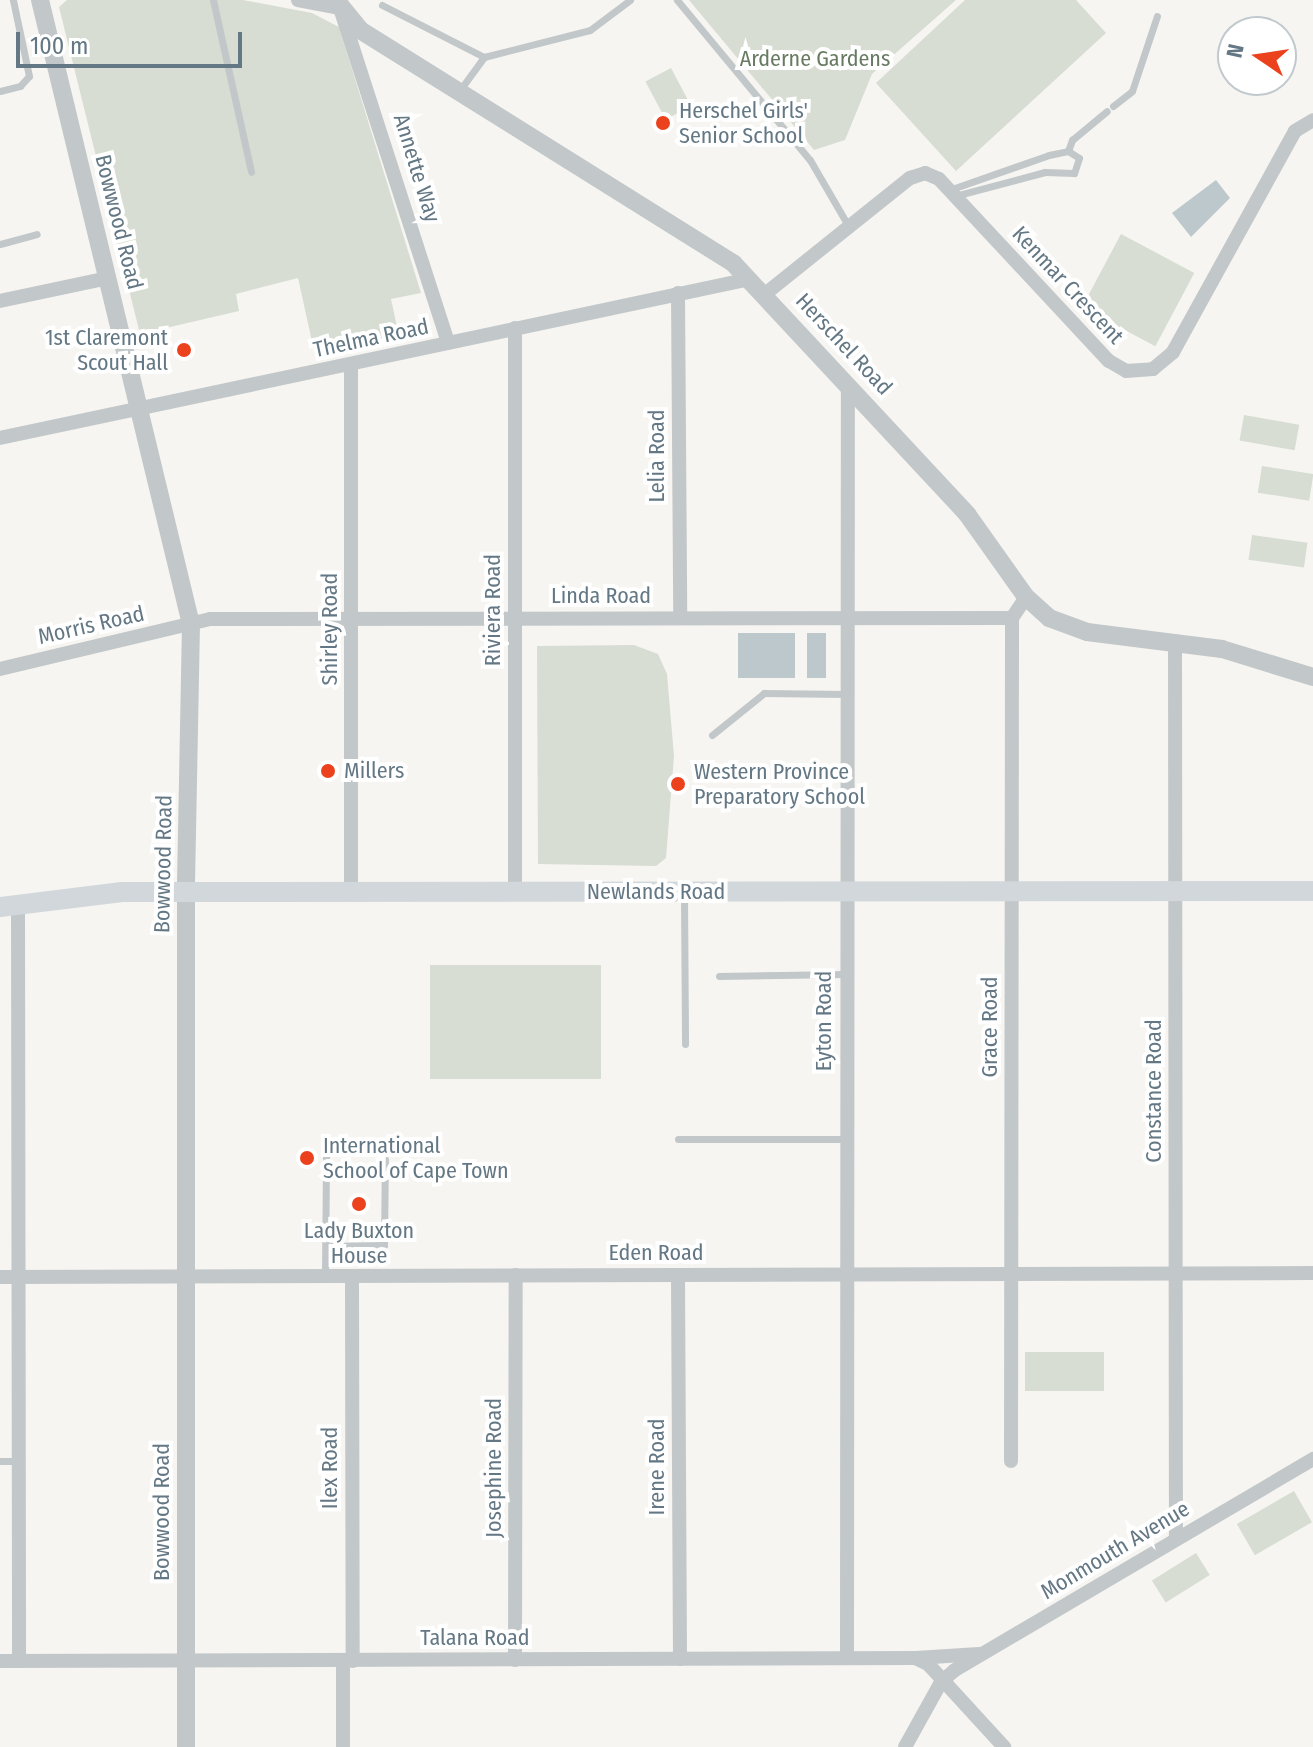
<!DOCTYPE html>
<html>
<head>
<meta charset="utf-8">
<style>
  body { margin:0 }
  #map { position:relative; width:1313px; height:1747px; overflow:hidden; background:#f6f5f1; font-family:"Fira Sans Condensed",sans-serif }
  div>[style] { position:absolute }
  .green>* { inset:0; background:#d7ddd2; transform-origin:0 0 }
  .water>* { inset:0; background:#bcc8cc; transform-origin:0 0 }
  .service>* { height:7px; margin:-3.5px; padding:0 3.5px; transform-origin:3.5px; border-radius:3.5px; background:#c2c7c9 }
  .minor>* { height:14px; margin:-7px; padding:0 7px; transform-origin:7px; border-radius:7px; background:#c2c7c9 }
  .tertiary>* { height:18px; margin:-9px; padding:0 9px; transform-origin:9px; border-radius:9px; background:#c2c7c9 }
  .secondary>* { height:20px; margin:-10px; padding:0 10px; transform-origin:10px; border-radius:10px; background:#d1d7da }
  .dots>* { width:22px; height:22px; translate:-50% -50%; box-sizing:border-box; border:4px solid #fff; border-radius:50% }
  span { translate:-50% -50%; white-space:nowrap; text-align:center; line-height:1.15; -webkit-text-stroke:8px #fff; paint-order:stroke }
  .park-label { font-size:22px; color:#687b62 }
  .poi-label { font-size:22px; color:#637784 }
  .left { translate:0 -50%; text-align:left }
  .right { translate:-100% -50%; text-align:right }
  .street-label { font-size:22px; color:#637784 }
  .north { position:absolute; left:1217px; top:16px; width:80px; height:80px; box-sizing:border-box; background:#fff; border:2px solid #c1c9ce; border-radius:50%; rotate:283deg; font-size:22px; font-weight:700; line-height:32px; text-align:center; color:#637784 }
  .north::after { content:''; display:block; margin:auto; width:28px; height:36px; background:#eb411c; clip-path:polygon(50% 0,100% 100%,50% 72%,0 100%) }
  .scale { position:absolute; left:16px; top:32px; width:226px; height:36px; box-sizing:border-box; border:4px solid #637784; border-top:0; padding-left:10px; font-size:24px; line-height:28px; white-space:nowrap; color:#637784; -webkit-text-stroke:6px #fff; paint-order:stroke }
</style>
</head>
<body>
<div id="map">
  <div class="green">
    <div style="clip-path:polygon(67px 0,243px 0,312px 13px,339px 27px,421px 293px,391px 299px,399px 336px,315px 355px,298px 278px,236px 294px,239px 311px,140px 334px,59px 7px)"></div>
    <div style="clip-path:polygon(689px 0,956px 0,872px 74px,845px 140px,814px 150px)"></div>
    <div style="clip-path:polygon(965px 0,1076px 0,1106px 33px,956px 171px,876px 83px)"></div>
    <div style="left:671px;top:68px;width:43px;height:29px;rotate:62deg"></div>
    <div style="left:1121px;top:234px;width:83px;height:83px;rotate:28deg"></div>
    <div style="left:1244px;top:415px;width:56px;height:26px;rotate:10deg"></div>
    <div style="left:1262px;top:466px;width:52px;height:27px;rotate:9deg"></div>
    <div style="left:1252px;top:535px;width:56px;height:25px;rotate:8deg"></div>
    <div style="clip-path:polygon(634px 645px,658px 654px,667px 674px,674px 756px,666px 858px,656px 866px,538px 864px,537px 646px)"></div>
    <div style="left:430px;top:965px;width:171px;height:114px"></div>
    <div style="left:1025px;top:1352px;width:79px;height:39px"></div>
    <div style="left:1294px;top:1491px;width:36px;height:66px;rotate:60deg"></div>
    <div style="left:1196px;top:1553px;width:26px;height:52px;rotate:58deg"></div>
  </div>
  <div class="water">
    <div style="clip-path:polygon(1216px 180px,1230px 198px,1191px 237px,1172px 213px)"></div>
    <div style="left:795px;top:633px;width:45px;height:57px;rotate:90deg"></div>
    <div style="left:807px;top:633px;width:19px;height:45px"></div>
  </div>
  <div class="service">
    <div style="left:213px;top:0;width:176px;rotate:77.5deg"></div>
    <div style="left:677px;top:0;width:208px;rotate:50.3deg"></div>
    <div style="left:810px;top:160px;width:78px;rotate:59.8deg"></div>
    <div style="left:382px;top:5px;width:114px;rotate:27deg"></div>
    <div style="left:460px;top:90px;width:41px;rotate:-54deg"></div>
    <div style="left:484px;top:57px;width:109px;rotate:-14.3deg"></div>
    <div style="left:590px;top:30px;width:50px;rotate:-36.9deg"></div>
    <div style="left:0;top:91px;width:21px;rotate:-14deg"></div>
    <div style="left:20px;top:86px;width:13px;rotate:-48deg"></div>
    <div style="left:29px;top:76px;width:78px;rotate:-101.9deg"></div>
    <div style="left:1113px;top:106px;width:24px;rotate:-38deg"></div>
    <div style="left:1132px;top:91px;width:79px;rotate:-71.6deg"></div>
    <div style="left:1068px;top:151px;width:12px;rotate:-70deg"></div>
    <div style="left:1072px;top:140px;width:45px;rotate:-39.6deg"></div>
    <div style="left:949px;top:190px;width:106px;rotate:-19.3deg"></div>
    <div style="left:1049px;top:155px;width:19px;rotate:-12deg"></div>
    <div style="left:1068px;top:151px;width:13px;rotate:32deg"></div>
    <div style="left:1079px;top:158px;width:16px;rotate:108deg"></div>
    <div style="left:1074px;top:173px;width:29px;rotate:-178deg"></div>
    <div style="left:1045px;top:172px;width:93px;rotate:165.1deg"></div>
    <div style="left:0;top:244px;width:38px;rotate:-15deg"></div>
    <div style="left:712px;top:735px;width:67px;rotate:-38.9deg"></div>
    <div style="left:764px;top:693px;width:82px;rotate:0.7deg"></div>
    <div style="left:684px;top:894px;width:150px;rotate:89.6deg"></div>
    <div style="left:719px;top:976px;width:127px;rotate:-0.9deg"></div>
    <div style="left:678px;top:1139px;width:168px"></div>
    <div style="left:325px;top:1276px;width:125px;rotate:-89.5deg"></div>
    <div style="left:326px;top:1151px;width:59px;rotate:-1deg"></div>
    <div style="left:385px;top:1150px;width:95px;rotate:90.6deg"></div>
    <div style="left:384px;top:1245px;width:58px;rotate:179deg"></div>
    <div style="left:0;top:1461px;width:18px"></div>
  </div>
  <div class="minor">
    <div style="left:298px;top:0;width:43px;rotate:10.8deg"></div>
    <div style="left:340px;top:8px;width:352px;rotate:72.1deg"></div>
    <div style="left:678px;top:293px;width:325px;rotate:89.6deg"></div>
    <div style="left:765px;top:294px;width:186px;rotate:-38.7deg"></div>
    <div style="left:910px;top:178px;width:16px;rotate:-18deg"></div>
    <div style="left:925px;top:173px;width:15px;rotate:23deg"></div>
    <div style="left:939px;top:179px;width:249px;rotate:47deg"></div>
    <div style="left:1109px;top:361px;width:20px;rotate:30deg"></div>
    <div style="left:1126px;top:371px;width:27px;rotate:-4deg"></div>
    <div style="left:1153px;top:369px;width:26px;rotate:-40deg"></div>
    <div style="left:1173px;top:352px;width:252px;rotate:-61.1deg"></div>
    <div style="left:1295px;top:131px;width:21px;rotate:-31deg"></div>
    <div style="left:0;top:301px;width:110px;rotate:-12deg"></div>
    <div style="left:515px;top:328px;width:564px;rotate:90deg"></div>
    <div style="left:0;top:438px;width:767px;rotate:-11.97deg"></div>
    <div style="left:1175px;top:643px;width:896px;rotate:89.94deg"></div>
    <div style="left:0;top:669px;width:216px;rotate:-13.4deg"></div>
    <div style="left:210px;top:619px;width:802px;rotate:-0.07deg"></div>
    <div style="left:351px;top:892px;width:527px;rotate:-90deg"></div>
    <div style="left:18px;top:904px;width:757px;rotate:89.92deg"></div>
    <div style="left:678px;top:1275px;width:384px;rotate:89.7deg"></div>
    <div style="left:352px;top:1276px;width:385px;rotate:89.9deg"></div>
    <div style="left:0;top:1277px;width:1313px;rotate:-0.17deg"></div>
    <div style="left:1011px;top:1461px;width:843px;rotate:-89.93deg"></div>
    <div style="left:1012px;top:618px;width:25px;rotate:-56deg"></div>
    <div style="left:847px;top:1658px;width:1274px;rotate:-89.96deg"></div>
    <div style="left:916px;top:1658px;width:63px;rotate:-3.6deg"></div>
    <div style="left:515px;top:1660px;width:385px;rotate:-89.9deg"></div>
    <div style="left:0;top:1661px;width:915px;rotate:-0.19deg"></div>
    <div style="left:915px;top:1658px;width:14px;rotate:25deg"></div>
    <div style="left:928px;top:1664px;width:113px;rotate:47.5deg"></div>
    <div style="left:343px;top:1747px;width:86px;rotate:-90deg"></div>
    <div style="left:905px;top:1747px;width:74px;rotate:-61deg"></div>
    <div style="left:941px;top:1682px;width:18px;rotate:-41deg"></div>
    <div style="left:955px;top:1670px;width:416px;rotate:-30.5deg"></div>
  </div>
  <div class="tertiary">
    <div style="left:40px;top:0;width:642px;rotate:76.4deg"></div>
    <div style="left:191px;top:624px;width:268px;rotate:91.1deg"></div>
    <div style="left:186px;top:892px;width:855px;rotate:90deg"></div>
    <div style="left:336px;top:0;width:38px;rotate:51deg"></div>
    <div style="left:360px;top:30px;width:441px;rotate:32deg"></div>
    <div style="left:734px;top:264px;width:342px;rotate:47deg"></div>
    <div style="left:967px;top:514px;width:102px;rotate:54.6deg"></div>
    <div style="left:1026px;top:597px;width:31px;rotate:42deg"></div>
    <div style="left:1049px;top:618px;width:40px;rotate:20.2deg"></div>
    <div style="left:1087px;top:632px;width:136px;rotate:7.2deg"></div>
    <div style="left:1222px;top:649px;width:95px;rotate:17.1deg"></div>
  </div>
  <div class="secondary">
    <div style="left:0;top:907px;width:123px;rotate:-7deg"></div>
    <div style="left:122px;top:892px;width:1191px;rotate:-0.05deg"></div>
  </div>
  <div class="dots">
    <div style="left:663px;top:123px;background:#eb411c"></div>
    <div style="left:184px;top:350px;background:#eb411c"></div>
    <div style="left:328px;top:771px;background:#eb411c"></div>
    <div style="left:678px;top:784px;background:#eb411c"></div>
    <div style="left:307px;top:1158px;background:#eb411c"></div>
    <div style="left:359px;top:1204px;background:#eb411c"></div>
  </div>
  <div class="park-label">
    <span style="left:815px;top:59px">Arderne Gardens</span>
  </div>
  <div class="poi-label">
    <span class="left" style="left:679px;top:123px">Herschel Girls'<br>Senior School</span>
    <span class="right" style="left:168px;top:350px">1st Claremont<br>Scout Hall</span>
    <span class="left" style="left:344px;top:771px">Millers</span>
    <span class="left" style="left:694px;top:784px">Western Province<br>Preparatory School</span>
    <span class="left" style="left:323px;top:1158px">International<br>School of Cape Town</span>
    <span style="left:359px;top:1243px">Lady Buxton<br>House</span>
  </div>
  <div class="street-label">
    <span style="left:417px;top:168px;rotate:73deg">Annette Way</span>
    <span style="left:119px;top:222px;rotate:76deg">Bowwood Road</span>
    <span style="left:1068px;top:285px;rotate:47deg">Kenmar Crescent</span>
    <span style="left:371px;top:338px;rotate:-12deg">Thelma Road</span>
    <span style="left:844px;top:344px;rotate:47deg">Herschel Road</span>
    <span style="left:657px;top:456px;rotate:-90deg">Lelia Road</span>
    <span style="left:601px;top:596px">Linda Road</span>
    <span style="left:493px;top:610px;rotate:-90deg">Riviera Road</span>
    <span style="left:91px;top:625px;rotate:-13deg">Morris Road</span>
    <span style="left:330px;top:629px;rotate:-90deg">Shirley Road</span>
    <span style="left:163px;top:864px;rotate:-89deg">Bowwood Road</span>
    <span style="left:656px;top:892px">Newlands Road</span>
    <span style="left:824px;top:1021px;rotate:-90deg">Eyton Road</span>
    <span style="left:990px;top:1027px;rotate:-90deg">Grace Road</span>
    <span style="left:1154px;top:1091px;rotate:-90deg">Constance Road</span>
    <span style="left:656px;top:1253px">Eden Road</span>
    <span style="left:657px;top:1467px;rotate:-90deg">Irene Road</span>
    <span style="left:330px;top:1468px;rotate:-90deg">Ilex Road</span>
    <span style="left:494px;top:1468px;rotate:-90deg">Josephine Road</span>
    <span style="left:162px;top:1512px;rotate:-90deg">Bowwood Road</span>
    <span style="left:1115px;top:1550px;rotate:-31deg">Monmouth Avenue</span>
    <span style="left:475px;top:1638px">Talana Road</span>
  </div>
  <div class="north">N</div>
  <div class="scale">100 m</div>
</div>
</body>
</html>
